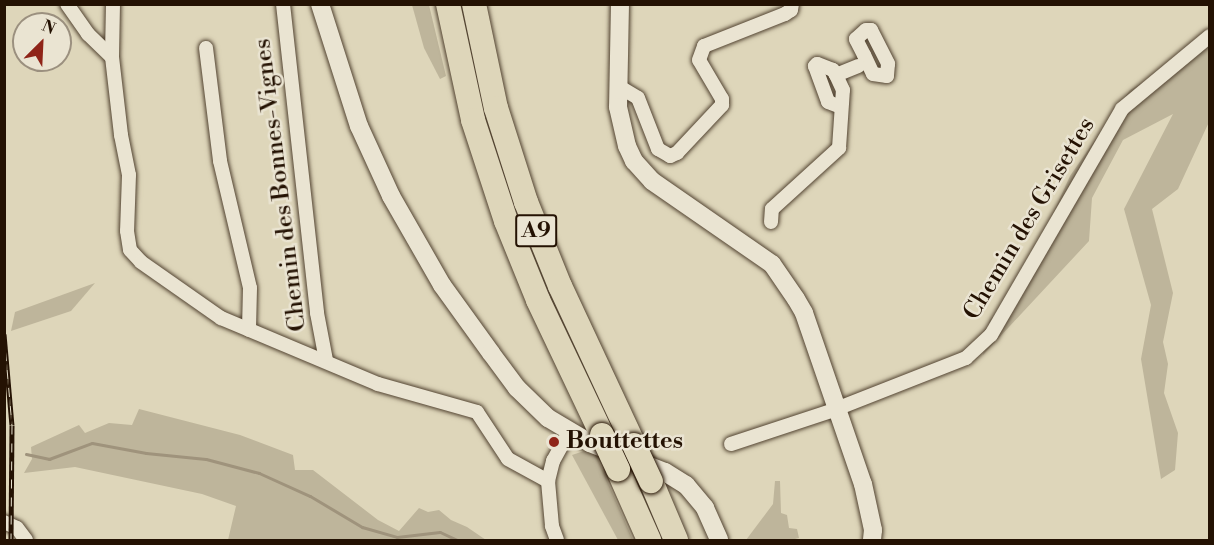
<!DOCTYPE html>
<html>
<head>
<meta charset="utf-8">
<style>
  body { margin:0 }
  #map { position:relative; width:1214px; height:545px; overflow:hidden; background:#ded6ba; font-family:"Libre Bodoni",serif }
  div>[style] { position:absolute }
  .green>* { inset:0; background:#beb59b }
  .stream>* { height:3px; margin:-1.5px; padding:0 1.5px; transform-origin:1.5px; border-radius:1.5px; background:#9f937c }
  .roads { filter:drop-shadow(0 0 2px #524331) drop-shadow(0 0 2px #524331) }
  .street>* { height:14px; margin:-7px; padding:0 7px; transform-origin:7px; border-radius:7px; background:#eae4d2 }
  .secondary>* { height:18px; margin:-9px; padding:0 9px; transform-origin:9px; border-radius:9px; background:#eae4d2 }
  .highway>* { height:24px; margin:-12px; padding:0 12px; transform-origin:12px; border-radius:12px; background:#ded6ba }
  .rail>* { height:5px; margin-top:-2.5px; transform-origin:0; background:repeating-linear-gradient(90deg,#eae4d2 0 9px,#241203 0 18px); box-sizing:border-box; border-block:2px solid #241203 }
  .bridges { filter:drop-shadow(0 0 2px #241203) drop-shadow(0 0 2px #241203) }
  .highway-bridge>* { height:24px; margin:-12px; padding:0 12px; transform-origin:12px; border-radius:12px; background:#ded6ba }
  .dots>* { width:16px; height:16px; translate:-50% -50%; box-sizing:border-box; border:3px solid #eae4d2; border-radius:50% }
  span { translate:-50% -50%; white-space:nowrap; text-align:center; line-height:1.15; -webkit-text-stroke:5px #eae4d2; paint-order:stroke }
  .shield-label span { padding:2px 4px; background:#eae4d2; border:2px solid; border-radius:4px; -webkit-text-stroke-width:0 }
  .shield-label { font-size:22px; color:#241203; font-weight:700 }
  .street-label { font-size:24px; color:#241203 }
  .poi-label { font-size:24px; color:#241203; font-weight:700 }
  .left { translate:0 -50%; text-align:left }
  .frame { position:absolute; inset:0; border:6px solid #241203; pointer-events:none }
  .north { position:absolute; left:12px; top:12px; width:60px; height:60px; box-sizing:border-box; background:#eae4d2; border:2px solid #9b907f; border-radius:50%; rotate:24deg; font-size:16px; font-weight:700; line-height:24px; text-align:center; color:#241203 }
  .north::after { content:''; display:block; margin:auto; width:21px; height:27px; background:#8f2418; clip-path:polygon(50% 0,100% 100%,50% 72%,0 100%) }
</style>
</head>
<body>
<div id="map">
  <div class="green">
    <div style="clip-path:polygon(412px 5px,429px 5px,446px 76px,440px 79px,424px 48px)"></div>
    <div style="clip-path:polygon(1209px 34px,1209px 122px,1178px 189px,1152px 209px,1173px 293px,1163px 342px,1168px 364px,1164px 393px,1178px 433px,1175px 470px,1161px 479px,1141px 359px,1151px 305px,1124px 209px,1173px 114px,1123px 140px,1092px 198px,1089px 241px,983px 355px,989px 321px,1018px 291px,1070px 176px,1130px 90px,1181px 60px)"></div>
    <div style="clip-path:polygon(95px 283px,71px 311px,11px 331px,15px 312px)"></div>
    <div style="clip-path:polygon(139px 409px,240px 435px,293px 455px,295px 470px,313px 470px,378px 520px,399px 531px,419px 508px,428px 512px,439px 510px,451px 520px,467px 527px,486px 540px,228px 540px,236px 506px,202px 494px,75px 467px,24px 473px,32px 459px,31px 447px,79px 425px,85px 433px,109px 423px,132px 425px)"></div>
    <div style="clip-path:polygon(593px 448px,633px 540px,618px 540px,572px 455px)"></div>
    <div style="clip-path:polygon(775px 481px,780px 481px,781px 513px,787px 515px,789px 528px,797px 529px,799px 538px,791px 540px,746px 540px,773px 504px)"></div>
  </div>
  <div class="stream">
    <div style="left:26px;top:454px;width:24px;rotate:12deg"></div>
    <div style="left:49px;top:459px;width:46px;rotate:-20.4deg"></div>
    <div style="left:92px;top:443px;width:55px;rotate:10.5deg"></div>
    <div style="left:146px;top:453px;width:60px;rotate:5.7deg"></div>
    <div style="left:206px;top:459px;width:55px;rotate:14.8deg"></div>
    <div style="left:259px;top:473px;width:56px;rotate:24.3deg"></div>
    <div style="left:310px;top:496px;width:61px;rotate:30.8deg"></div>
    <div style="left:362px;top:527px;width:36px;rotate:16deg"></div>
    <div style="left:397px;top:537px;width:43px;rotate:-6.6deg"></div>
    <div style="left:440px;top:532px;width:19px;rotate:25deg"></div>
  </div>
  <div class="roads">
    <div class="street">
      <div style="left:67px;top:4px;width:37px;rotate:55deg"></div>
      <div style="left:88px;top:34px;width:33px;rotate:44deg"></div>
      <div style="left:113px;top:4px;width:53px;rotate:91.1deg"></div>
      <div style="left:112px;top:57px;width:79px;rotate:83.4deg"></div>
      <div style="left:121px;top:135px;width:41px;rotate:78.7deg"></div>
      <div style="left:129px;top:175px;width:56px;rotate:92deg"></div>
      <div style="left:127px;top:231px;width:19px;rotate:81deg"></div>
      <div style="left:130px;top:250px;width:16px;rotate:47deg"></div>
      <div style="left:141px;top:262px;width:98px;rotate:35deg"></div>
      <div style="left:221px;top:318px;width:170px;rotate:22.8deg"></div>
      <div style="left:378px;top:384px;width:103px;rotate:15.8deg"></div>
      <div style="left:477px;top:412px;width:56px;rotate:56.6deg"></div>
      <div style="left:508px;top:459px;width:46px;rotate:28.8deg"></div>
      <div style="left:283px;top:4px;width:311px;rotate:83.7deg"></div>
      <div style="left:317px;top:313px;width:48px;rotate:79.2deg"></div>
      <div style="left:866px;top:30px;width:5px"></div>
      <div style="left:871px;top:30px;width:38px;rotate:63deg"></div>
      <div style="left:888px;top:64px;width:12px;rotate:95deg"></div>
      <div style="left:887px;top:76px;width:14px;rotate:-172deg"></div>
      <div style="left:873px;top:74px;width:21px;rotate:-115deg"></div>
      <div style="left:864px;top:55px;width:18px;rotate:-117deg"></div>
      <div style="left:856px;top:39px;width:13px;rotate:-42deg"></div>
      <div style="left:206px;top:48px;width:114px;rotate:82.9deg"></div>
      <div style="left:220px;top:161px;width:130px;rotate:76.7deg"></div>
      <div style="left:250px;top:288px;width:42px;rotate:91.4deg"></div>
      <div style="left:836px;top:75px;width:6px;rotate:-121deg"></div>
      <div style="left:833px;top:70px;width:17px;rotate:-159deg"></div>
      <div style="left:817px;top:64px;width:3px;rotate:135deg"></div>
      <div style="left:815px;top:66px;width:38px;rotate:70deg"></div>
      <div style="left:828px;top:102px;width:14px;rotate:21deg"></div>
      <div style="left:618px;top:86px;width:23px;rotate:31deg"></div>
      <div style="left:638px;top:98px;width:55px;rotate:68.6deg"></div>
      <div style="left:658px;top:149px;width:14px;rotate:30deg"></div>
      <div style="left:670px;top:156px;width:8px;rotate:-23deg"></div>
      <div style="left:677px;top:153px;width:66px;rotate:-46.8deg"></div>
      <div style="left:722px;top:105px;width:6px;rotate:-90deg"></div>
      <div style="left:722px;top:99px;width:45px;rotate:-120.5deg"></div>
      <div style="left:699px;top:60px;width:15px;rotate:-70deg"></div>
      <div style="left:704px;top:46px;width:87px;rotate:-21.6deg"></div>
      <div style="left:785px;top:14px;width:7px;rotate:-34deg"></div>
      <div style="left:791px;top:10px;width:6px;rotate:-81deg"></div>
      <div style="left:771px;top:222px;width:13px;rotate:-86deg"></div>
      <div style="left:772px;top:209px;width:91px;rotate:-42.3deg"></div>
      <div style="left:839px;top:148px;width:58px;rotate:-86.1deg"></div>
      <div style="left:843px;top:90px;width:17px;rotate:-115deg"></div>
      <div style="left:836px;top:75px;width:24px;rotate:-22deg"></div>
      <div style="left:731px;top:444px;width:105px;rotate:-18.3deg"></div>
      <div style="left:831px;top:411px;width:145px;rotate:-21.4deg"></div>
      <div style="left:966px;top:358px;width:34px;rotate:-43deg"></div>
      <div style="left:991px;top:335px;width:261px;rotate:-59.9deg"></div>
      <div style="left:1122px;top:109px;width:114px;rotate:-39.7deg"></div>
      <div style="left:4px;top:522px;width:14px;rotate:25deg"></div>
      <div style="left:17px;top:528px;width:15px;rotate:53deg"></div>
      <div style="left:557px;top:540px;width:15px;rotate:-110deg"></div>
      <div style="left:552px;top:526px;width:45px;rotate:-95.1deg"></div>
      <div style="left:548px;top:481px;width:21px;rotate:-76deg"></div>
      <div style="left:553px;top:461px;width:33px;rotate:-61deg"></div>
    </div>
    <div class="secondary">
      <div style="left:320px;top:4px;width:128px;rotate:72.3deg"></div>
      <div style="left:359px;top:126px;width:77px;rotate:65.4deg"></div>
      <div style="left:391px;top:196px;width:103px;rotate:60.2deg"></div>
      <div style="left:442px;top:285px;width:84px;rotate:54.2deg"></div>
      <div style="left:491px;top:353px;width:44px;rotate:53.4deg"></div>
      <div style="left:517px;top:388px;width:43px;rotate:44.1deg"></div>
      <div style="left:548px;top:418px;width:49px;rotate:30.8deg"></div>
      <div style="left:590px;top:443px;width:80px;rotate:21.1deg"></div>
      <div style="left:665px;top:472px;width:25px;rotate:32deg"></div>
      <div style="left:686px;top:485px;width:30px;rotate:50deg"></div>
      <div style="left:705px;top:508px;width:35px;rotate:66deg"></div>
      <div style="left:620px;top:4px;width:103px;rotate:91.1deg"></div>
      <div style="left:618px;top:107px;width:40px;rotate:77deg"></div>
      <div style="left:627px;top:146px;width:17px;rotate:65deg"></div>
      <div style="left:634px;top:161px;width:27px;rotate:48deg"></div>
      <div style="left:652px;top:181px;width:146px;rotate:34.7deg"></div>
      <div style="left:772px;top:264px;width:42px;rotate:55.6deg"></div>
      <div style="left:796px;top:299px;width:16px;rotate:60deg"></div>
      <div style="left:804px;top:313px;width:181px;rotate:71deg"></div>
      <div style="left:863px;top:484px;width:47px;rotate:77.7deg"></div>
      <div style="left:873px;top:530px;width:10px;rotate:96deg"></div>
    </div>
    <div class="highway">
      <div style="left:448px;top:4px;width:119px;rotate:77.8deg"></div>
      <div style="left:473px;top:120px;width:106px;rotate:71.9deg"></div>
      <div style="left:506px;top:221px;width:85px;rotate:67.9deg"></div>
      <div style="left:538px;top:300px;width:149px;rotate:64.6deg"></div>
      <div style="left:474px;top:4px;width:106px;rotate:78.1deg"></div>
      <div style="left:496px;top:108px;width:99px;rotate:72.3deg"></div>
      <div style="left:526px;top:202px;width:91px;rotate:68deg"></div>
      <div style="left:560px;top:286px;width:175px;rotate:65deg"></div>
      <div style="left:618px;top:470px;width:77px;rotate:66.1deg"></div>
      <div style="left:651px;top:481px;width:64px;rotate:67deg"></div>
    </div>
  </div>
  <div class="rail">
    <div style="left:4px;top:334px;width:91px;rotate:85deg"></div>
    <div style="left:12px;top:425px;width:115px;rotate:90.5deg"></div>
  </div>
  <div class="bridges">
    <div class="highway-bridge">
      <div style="left:602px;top:435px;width:38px;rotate:65deg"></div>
      <div style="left:634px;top:445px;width:40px;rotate:65deg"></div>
    </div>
  </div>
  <div class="dots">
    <div style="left:554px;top:442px;background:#8f2418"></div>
  </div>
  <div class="shield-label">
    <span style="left:536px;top:231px">A9</span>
  </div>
  <div class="street-label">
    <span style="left:281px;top:185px;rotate:-97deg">Chemin des Bonnes-Vignes</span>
    <span style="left:1030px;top:219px;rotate:-59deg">Chemin des Grisettes</span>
  </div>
  <div class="poi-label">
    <span class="left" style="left:566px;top:442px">Bouttettes</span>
  </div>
  <div class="frame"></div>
  <div class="north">N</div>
</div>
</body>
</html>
